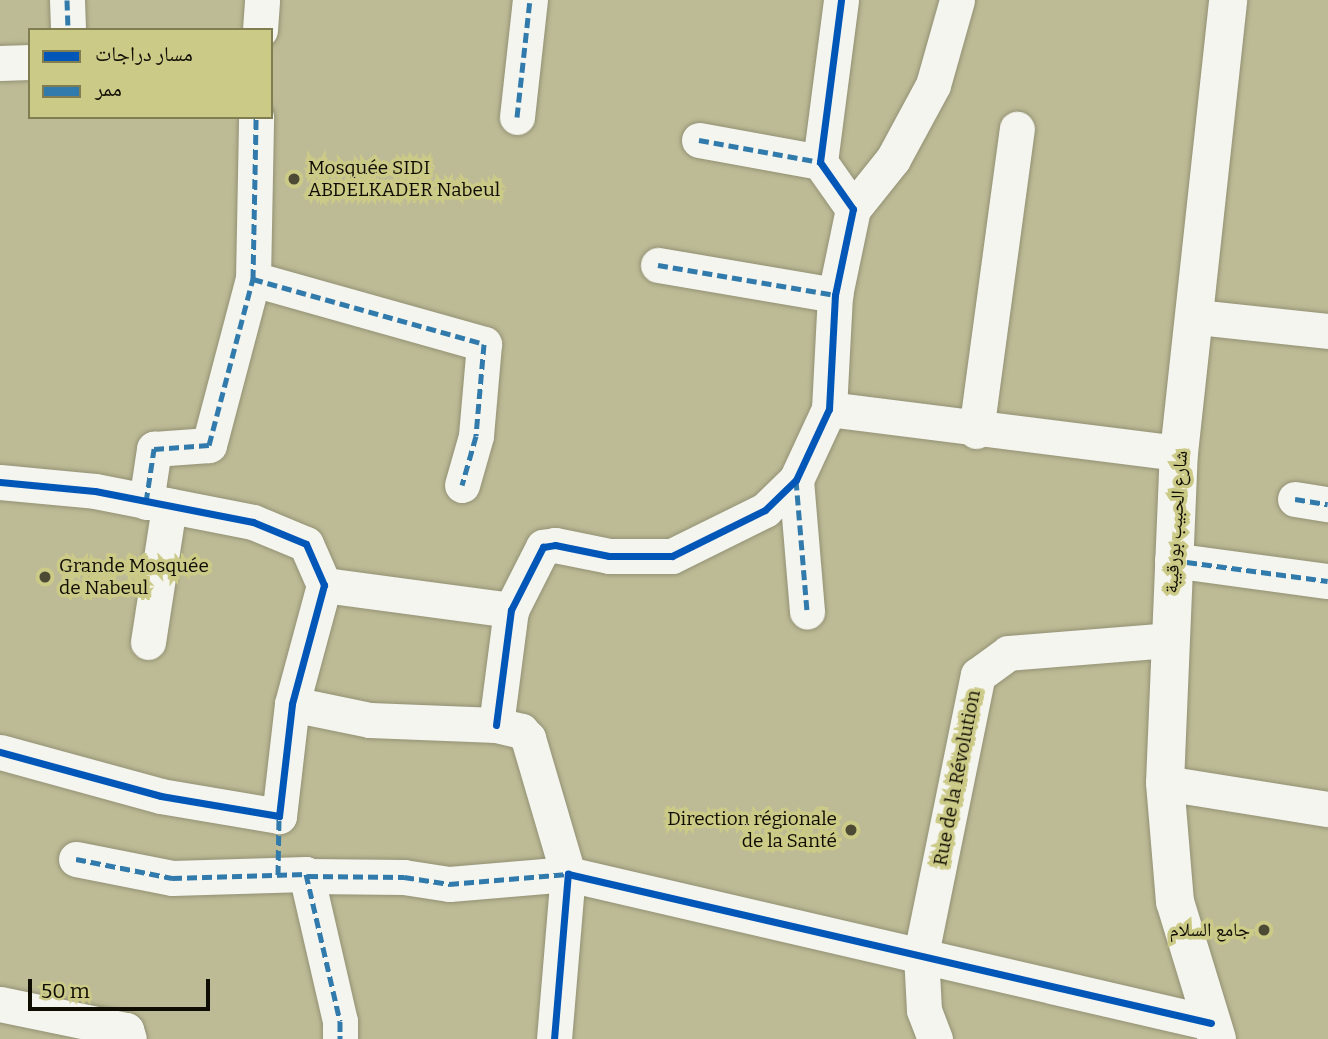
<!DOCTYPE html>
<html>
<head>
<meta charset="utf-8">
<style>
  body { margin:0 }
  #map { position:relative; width:1328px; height:1039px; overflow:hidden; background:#bdbb96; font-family:Bitter,"Noto Naskh Arabic",serif }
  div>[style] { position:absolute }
  .roads { filter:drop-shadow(0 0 2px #929174) drop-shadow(0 0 2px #929174) }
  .minor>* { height:35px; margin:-17.5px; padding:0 17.5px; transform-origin:17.5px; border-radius:17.5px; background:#f5f5ef }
  .major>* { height:38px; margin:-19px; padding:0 19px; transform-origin:19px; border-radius:19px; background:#f5f5ef }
  .quiet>* { height:5px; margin-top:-2.5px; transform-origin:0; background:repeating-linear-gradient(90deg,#317aac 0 10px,transparent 0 15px) }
  .cycleway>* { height:7px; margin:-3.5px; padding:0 3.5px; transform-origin:3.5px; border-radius:3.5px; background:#0057b8 }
  .dots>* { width:19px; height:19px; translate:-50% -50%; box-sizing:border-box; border:4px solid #ccca87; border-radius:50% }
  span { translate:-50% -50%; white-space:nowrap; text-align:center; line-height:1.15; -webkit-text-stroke:7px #ccca87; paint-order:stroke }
  .poi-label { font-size:19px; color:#0f0d00 }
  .left { translate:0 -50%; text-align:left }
  .right { translate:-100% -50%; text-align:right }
  .street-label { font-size:19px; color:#0f0d00 }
  .legend { position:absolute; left:28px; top:28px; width:245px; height:91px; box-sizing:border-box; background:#ccca87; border:2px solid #807e51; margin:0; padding:9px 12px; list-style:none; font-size:21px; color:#0f0d00 }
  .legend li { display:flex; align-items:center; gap:14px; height:35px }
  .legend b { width:35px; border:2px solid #807e51 }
  .scale { position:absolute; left:28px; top:979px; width:182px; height:32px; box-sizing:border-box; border:4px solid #0f0d00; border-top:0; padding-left:9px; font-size:21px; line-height:24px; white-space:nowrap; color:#0f0d00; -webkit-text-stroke:5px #ccca87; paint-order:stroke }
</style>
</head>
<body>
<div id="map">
  <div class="roads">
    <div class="minor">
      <div style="left:67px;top:0;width:30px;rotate:88deg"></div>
      <div style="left:260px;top:30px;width:30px;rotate:-86deg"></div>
      <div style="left:0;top:63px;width:30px;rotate:-2deg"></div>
      <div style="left:517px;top:117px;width:118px;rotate:-83.7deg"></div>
      <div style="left:699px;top:140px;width:123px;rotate:10.3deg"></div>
      <div style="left:853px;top:209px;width:64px;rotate:-51.3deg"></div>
      <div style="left:893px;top:159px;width:84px;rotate:-61.6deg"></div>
      <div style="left:933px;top:85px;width:88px;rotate:-74.2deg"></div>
      <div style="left:658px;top:265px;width:180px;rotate:9.6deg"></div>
      <div style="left:253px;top:279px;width:162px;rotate:-88.9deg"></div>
      <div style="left:1197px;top:317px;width:132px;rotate:6.1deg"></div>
      <div style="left:829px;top:409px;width:353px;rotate:7.2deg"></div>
      <div style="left:976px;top:431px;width:305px;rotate:-82.3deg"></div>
      <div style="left:796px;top:480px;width:132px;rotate:85.2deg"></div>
      <div style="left:0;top:482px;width:95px;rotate:5.4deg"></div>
      <div style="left:95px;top:491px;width:161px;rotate:11.1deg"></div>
      <div style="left:253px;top:522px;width:57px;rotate:22.5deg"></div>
      <div style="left:306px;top:544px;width:45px;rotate:66.3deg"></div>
      <div style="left:324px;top:585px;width:123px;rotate:105.1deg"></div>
      <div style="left:292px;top:704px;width:113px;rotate:96.6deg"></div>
      <div style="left:279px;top:816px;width:120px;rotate:-170.4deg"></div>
      <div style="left:161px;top:796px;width:167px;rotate:-164.7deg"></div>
      <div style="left:1295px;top:499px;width:33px;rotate:9deg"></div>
      <div style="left:146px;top:502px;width:54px;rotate:-81.4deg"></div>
      <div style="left:154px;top:449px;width:55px;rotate:-4.2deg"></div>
      <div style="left:209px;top:445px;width:172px;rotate:-75.2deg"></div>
      <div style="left:253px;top:279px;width:240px;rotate:15.7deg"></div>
      <div style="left:484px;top:344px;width:92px;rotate:95deg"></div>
      <div style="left:476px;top:436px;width:51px;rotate:105.9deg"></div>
      <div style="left:1172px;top:560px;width:157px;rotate:7.7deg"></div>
      <div style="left:324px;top:585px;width:189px;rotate:7.6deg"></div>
      <div style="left:148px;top:642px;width:138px;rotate:-81.2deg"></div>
      <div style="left:292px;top:704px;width:80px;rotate:11.6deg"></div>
      <div style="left:370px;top:720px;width:126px;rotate:2.3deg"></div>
      <div style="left:496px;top:725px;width:26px;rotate:13deg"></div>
      <div style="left:521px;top:731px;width:10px;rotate:45deg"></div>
      <div style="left:528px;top:738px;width:142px;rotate:73.6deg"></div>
      <div style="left:568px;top:874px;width:119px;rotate:175.2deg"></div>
      <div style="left:449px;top:884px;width:46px;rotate:-171.2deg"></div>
      <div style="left:404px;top:877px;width:96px;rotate:-179.4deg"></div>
      <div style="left:496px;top:725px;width:116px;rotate:-82.6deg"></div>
      <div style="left:511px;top:610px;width:71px;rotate:-63.1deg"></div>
      <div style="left:543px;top:547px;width:12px;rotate:-9deg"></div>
      <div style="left:555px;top:545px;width:55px;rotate:11.5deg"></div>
      <div style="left:609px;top:556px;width:63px"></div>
      <div style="left:672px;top:556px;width:104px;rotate:-26.3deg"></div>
      <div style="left:765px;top:510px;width:43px;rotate:-44.1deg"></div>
      <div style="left:796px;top:480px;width:78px;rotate:-65.1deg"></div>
      <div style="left:829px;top:409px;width:114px;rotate:-87deg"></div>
      <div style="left:835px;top:295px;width:88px;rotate:-78.2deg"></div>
      <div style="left:853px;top:209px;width:57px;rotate:-125.1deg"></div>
      <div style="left:820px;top:162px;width:163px;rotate:-82.6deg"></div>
      <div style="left:1165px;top:783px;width:165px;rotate:9.1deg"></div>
      <div style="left:76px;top:859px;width:98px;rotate:11.2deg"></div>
      <div style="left:172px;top:878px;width:134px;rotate:-1.7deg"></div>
      <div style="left:306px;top:874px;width:151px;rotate:77deg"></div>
      <div style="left:340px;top:1021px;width:18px;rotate:90deg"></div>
      <div style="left:0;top:1004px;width:129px;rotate:11.7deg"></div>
      <div style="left:126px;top:1030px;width:9px;rotate:72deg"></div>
      <div style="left:554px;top:1039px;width:166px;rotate:-85.2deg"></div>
      <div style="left:568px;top:874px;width:660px;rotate:13.05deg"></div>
      <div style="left:935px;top:1039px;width:31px;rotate:-111deg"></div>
      <div style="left:924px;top:1010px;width:56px;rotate:-93.1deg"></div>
      <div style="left:921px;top:954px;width:285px;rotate:-78.5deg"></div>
      <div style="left:978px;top:675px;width:37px;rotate:-36deg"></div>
      <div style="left:1008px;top:653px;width:162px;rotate:-4.6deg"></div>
    </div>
    <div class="major">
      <div style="left:1217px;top:1039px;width:143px;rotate:-107deg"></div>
      <div style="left:1175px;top:902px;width:119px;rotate:-94.8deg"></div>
      <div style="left:1165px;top:783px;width:330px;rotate:-87.6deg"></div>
      <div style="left:1179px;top:453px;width:456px;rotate:-83.8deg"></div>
    </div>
  </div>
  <div class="quiet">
    <div style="left:67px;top:0;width:30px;rotate:88deg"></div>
    <div style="left:517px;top:117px;width:118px;rotate:-83.7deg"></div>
    <div style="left:699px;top:140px;width:123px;rotate:10.3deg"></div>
    <div style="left:658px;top:265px;width:180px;rotate:9.6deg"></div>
    <div style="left:253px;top:279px;width:162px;rotate:-88.9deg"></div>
    <div style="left:796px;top:480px;width:132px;rotate:85.2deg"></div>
    <div style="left:1295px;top:499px;width:33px;rotate:9deg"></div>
    <div style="left:146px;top:502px;width:54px;rotate:-81.4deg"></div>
    <div style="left:154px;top:449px;width:55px;rotate:-4.2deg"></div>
    <div style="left:209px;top:445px;width:172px;rotate:-75.2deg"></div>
    <div style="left:253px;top:279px;width:240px;rotate:15.7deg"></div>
    <div style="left:484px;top:344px;width:92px;rotate:95deg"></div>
    <div style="left:476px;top:436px;width:51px;rotate:105.9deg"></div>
    <div style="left:1172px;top:560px;width:157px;rotate:7.7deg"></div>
    <div style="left:76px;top:859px;width:98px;rotate:11.2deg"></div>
    <div style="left:172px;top:878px;width:134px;rotate:-1.7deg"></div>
    <div style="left:306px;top:874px;width:151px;rotate:77deg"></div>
    <div style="left:340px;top:1021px;width:18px;rotate:90deg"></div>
    <div style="left:278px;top:875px;width:59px;rotate:-89deg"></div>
    <div style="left:308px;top:876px;width:96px;rotate:0.6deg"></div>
    <div style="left:404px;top:877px;width:46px;rotate:8.8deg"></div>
    <div style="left:449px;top:884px;width:119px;rotate:-4.8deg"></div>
  </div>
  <div class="cycleway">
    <div style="left:0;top:482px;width:95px;rotate:5.4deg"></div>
    <div style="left:95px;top:491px;width:161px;rotate:11.1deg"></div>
    <div style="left:253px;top:522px;width:57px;rotate:22.5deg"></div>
    <div style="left:306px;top:544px;width:45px;rotate:66.3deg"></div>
    <div style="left:324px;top:585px;width:123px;rotate:105.1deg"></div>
    <div style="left:292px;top:704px;width:113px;rotate:96.6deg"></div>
    <div style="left:279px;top:816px;width:120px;rotate:-170.4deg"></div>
    <div style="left:161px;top:796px;width:167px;rotate:-164.7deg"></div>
    <div style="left:496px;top:725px;width:116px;rotate:-82.6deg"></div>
    <div style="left:511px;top:610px;width:71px;rotate:-63.1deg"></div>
    <div style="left:543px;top:547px;width:12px;rotate:-9deg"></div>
    <div style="left:555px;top:545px;width:55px;rotate:11.5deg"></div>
    <div style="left:609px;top:556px;width:63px"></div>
    <div style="left:672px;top:556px;width:104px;rotate:-26.3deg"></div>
    <div style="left:765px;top:510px;width:43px;rotate:-44.1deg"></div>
    <div style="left:796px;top:480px;width:78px;rotate:-65.1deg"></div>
    <div style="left:829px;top:409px;width:114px;rotate:-87deg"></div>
    <div style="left:835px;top:295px;width:88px;rotate:-78.2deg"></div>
    <div style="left:853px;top:209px;width:57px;rotate:-125.1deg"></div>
    <div style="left:820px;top:162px;width:163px;rotate:-82.6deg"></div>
    <div style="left:554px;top:1039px;width:166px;rotate:-85.2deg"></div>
    <div style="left:568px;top:874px;width:660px;rotate:13.05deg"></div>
  </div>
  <div class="dots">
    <div style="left:294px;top:179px;background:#4c4a34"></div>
    <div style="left:45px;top:577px;background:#4c4a34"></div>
    <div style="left:851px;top:830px;background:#4c4a34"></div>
    <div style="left:1264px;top:930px;background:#4c4a34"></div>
  </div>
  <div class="poi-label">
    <span class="left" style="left:308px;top:179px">Mosquée SIDI<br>ABDELKADER Nabeul</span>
    <span class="left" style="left:59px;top:577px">Grande Mosquée<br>de Nabeul</span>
    <span class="right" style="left:837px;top:830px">Direction régionale<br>de la Santé</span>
    <span class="right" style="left:1250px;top:930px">جامع السلام</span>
  </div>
  <div class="street-label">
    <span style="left:1176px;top:522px;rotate:-86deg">شارع الحبيب بورقيبة</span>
    <span style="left:957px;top:778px;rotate:-79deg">Rue de la Révolution</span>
  </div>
  <ul class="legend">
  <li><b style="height:9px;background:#0057b8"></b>مسار دراجات</li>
  <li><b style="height:9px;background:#317aac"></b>ممر</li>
  </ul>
  <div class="scale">50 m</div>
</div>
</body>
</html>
